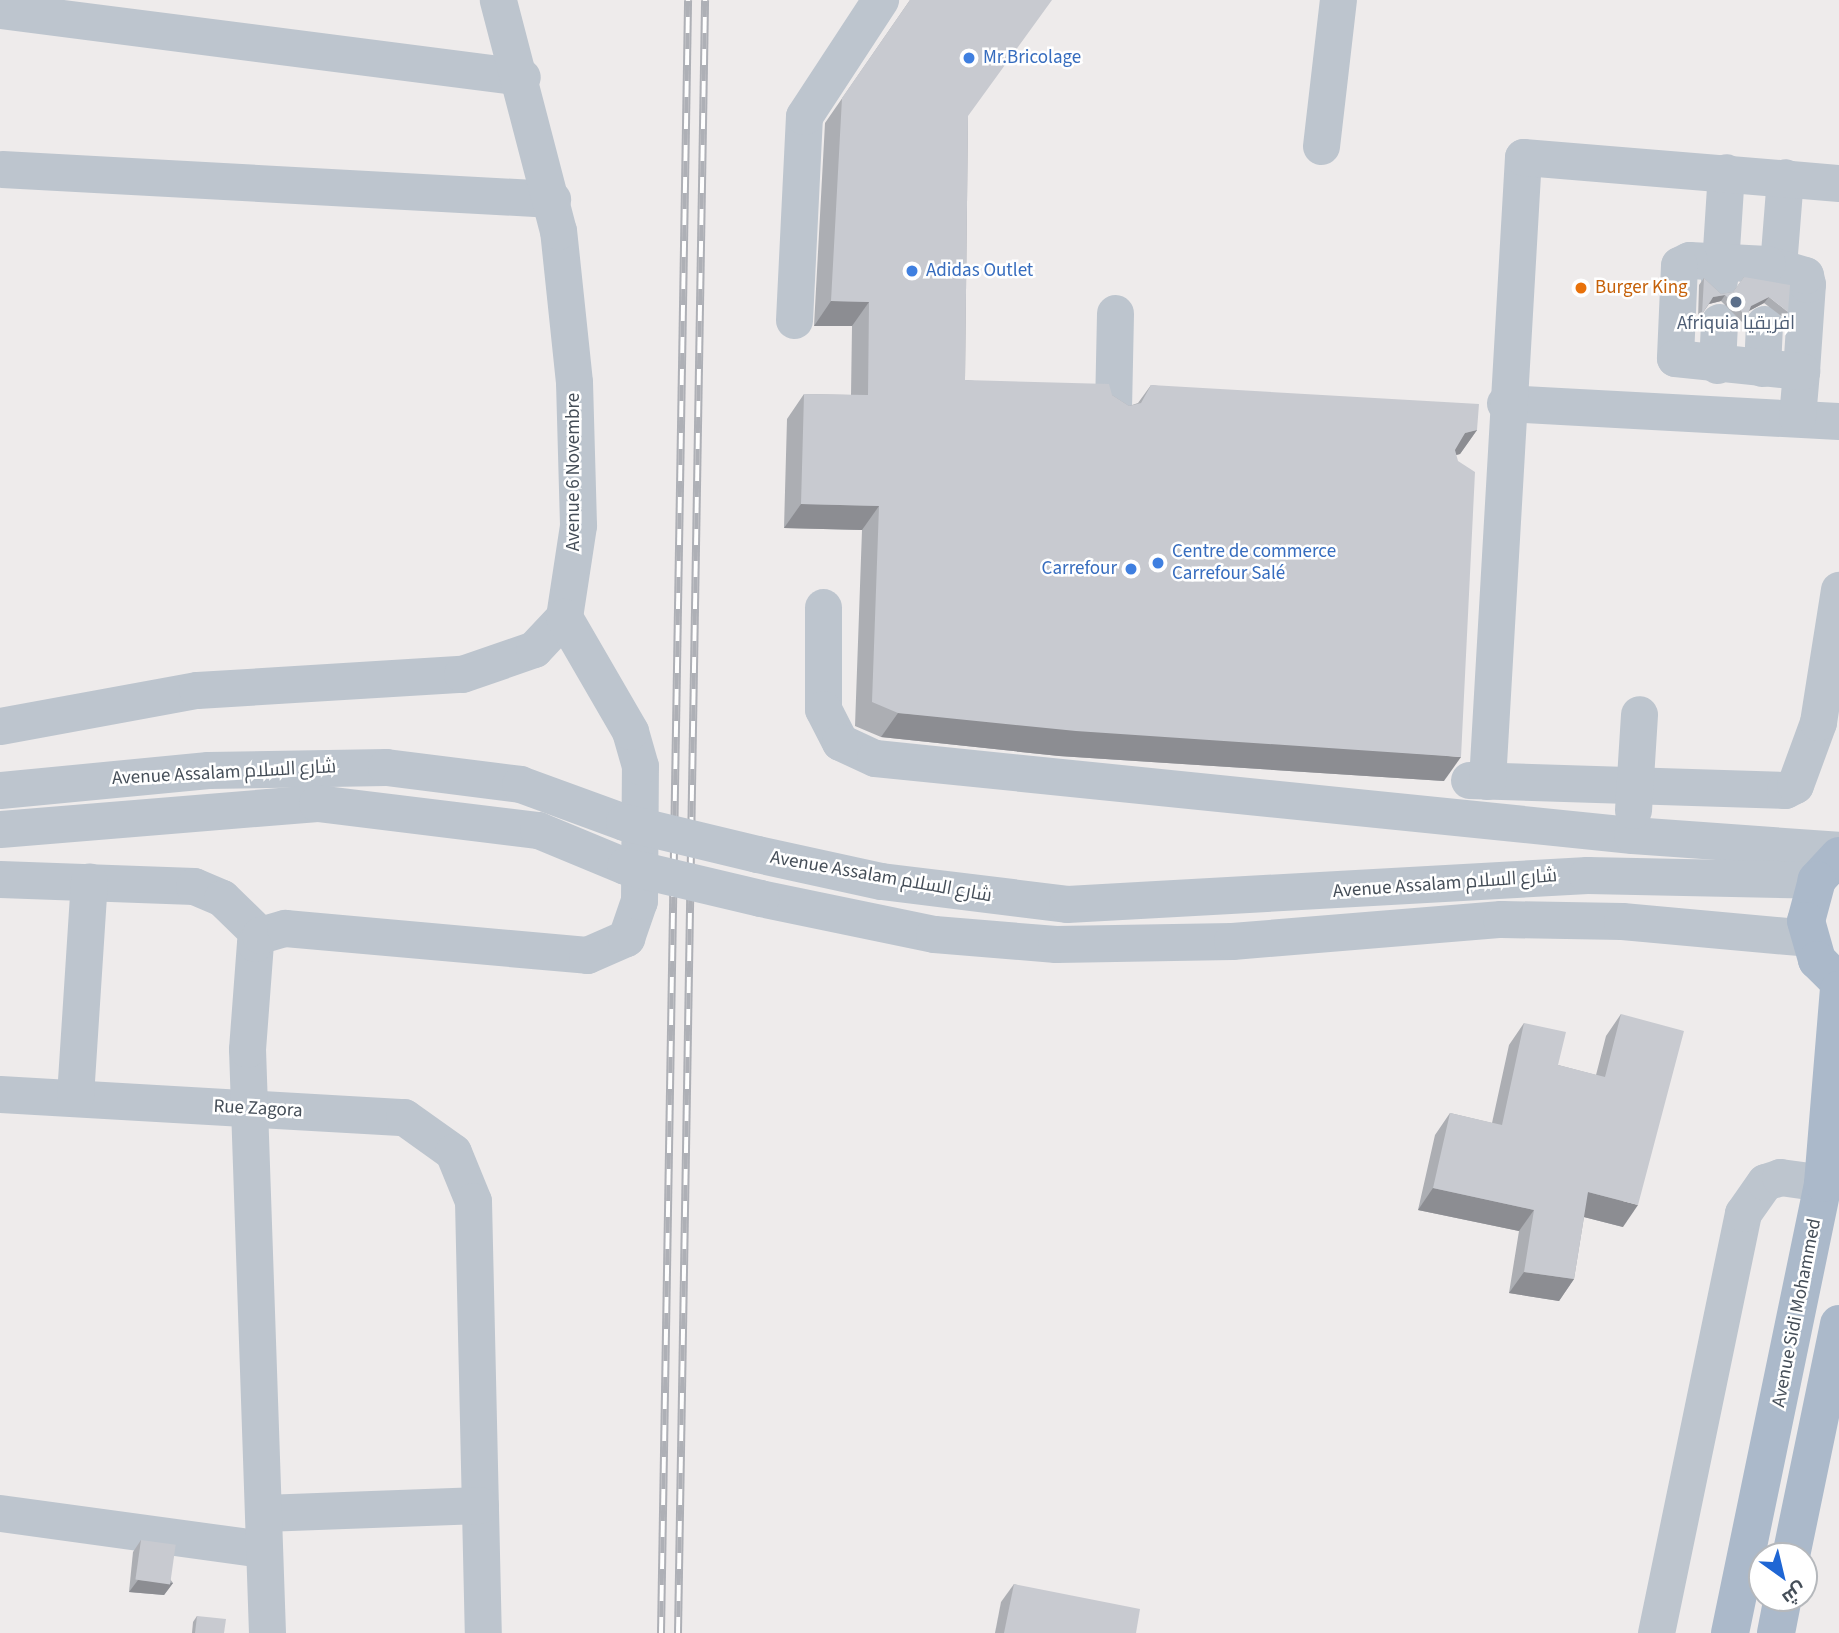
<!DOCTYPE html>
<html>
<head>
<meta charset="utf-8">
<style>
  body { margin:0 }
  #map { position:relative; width:1839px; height:1633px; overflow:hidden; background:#eeebeb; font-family:"Source Sans 3",Cairo,sans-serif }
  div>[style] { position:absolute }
  .minor>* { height:37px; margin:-18.5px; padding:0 18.5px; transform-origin:18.5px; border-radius:18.5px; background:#bdc5ce }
  .major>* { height:38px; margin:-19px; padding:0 19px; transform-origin:19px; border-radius:19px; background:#abb9ca }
  .rail>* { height:8px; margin-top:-4px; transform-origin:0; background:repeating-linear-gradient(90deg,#fff 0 16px,#aeb0b6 0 32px); box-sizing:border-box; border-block:2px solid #aeb0b6 }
  .minor-bridge>* { height:37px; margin:-18.5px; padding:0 18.5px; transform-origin:18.5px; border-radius:18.5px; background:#bdc5ce }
  .wall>* { inset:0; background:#acaeb3 }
  .shaded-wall>* { inset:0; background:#8c8d92 }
  .building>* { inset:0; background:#c8cad0; transform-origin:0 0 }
  .dots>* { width:19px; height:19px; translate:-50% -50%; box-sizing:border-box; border:4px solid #fff; border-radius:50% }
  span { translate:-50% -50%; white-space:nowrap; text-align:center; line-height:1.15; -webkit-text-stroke:5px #fff; paint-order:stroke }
  .shop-label { font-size:19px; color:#366cbe }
  .left { translate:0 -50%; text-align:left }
  .right { translate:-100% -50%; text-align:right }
  .food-label { font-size:19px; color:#c56008 }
  .service-label { font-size:19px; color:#4e5e75 }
  .street-label { font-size:19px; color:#454e58 }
  .north { position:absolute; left:1748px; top:1542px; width:70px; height:70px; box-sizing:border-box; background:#fff; border:2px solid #b5b8bc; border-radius:50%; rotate:146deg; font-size:19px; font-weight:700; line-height:28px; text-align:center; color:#454e58 }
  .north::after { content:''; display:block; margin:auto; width:24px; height:32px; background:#1f66d4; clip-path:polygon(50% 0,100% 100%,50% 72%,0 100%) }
</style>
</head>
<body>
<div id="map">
  <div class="minor">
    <div style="left:0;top:10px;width:526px;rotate:7.31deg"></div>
    <div style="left:1321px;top:146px;width:147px;rotate:-83.4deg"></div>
    <div style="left:2px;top:169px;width:551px;rotate:3.12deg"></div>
    <div style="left:1778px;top:266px;width:89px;rotate:-85.5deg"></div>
    <div style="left:1719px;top:280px;width:108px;rotate:-86.3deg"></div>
    <div style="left:794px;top:320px;width:204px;rotate:-87.2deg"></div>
    <div style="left:804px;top:116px;width:139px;rotate:-56.8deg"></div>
    <div style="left:1717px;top:365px;width:43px;rotate:-87.3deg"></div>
    <div style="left:1762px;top:368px;width:44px;rotate:-87.4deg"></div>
    <div style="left:1505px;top:403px;width:334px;rotate:3.1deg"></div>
    <div style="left:1113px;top:409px;width:96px;rotate:-88.8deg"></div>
    <div style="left:1797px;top:417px;width:46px;rotate:-85deg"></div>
    <div style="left:1801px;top:371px;width:87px;rotate:-86.1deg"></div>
    <div style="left:1807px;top:284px;width:9px;rotate:-103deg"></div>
    <div style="left:1805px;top:275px;width:40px;rotate:-164deg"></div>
    <div style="left:1767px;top:264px;width:78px;rotate:-177.1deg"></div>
    <div style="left:1689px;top:260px;width:11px;rotate:153deg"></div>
    <div style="left:1679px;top:265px;width:93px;rotate:92.5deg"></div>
    <div style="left:1675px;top:358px;width:127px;rotate:5.9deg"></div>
    <div style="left:823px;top:607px;width:102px;rotate:90deg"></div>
    <div style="left:823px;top:709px;width:37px;rotate:63deg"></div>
    <div style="left:840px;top:742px;width:38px;rotate:25deg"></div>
    <div style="left:875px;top:758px;width:761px;rotate:5.81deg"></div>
    <div style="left:1632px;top:835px;width:208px;rotate:4.1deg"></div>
    <div style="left:0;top:726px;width:200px;rotate:-10.4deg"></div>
    <div style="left:197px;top:690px;width:265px;rotate:-3.5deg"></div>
    <div style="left:462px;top:674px;width:76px;rotate:-19.1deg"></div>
    <div style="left:534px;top:649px;width:44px;rotate:-46.8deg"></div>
    <div style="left:564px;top:617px;width:93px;rotate:-81.3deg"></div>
    <div style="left:578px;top:525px;width:143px;rotate:-91.6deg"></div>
    <div style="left:574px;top:382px;width:152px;rotate:-96deg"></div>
    <div style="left:558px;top:231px;width:239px;rotate:-104.6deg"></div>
    <div style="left:1469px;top:780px;width:316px;rotate:1.8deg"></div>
    <div style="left:1785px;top:790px;width:11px;rotate:-27deg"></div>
    <div style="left:1795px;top:785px;width:67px;rotate:-69.9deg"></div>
    <div style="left:1818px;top:722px;width:134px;rotate:-81deg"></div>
    <div style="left:1487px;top:781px;width:625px;rotate:-86.7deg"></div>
    <div style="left:1523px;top:157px;width:317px;rotate:4.7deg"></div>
    <div style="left:0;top:790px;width:209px;rotate:-5.5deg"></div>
    <div style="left:208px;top:770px;width:178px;rotate:-1deg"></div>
    <div style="left:386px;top:767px;width:135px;rotate:7.2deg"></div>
    <div style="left:520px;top:784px;width:111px;rotate:20.1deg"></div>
    <div style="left:1633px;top:810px;width:96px;rotate:-86.4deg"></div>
    <div style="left:0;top:829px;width:318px;rotate:-4.7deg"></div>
    <div style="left:317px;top:803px;width:223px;rotate:7deg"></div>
    <div style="left:538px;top:830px;width:94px;rotate:22.5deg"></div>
    <div style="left:757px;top:854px;width:127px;rotate:12.3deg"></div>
    <div style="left:881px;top:881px;width:187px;rotate:7deg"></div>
    <div style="left:1067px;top:904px;width:521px;rotate:-3.19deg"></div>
    <div style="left:1587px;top:875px;width:230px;rotate:1.2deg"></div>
    <div style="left:0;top:879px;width:194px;rotate:2.1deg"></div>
    <div style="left:194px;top:886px;width:30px;rotate:23deg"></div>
    <div style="left:222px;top:898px;width:53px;rotate:44.2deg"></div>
    <div style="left:760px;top:898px;width:178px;rotate:11.7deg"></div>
    <div style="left:934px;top:934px;width:122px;rotate:4.7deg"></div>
    <div style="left:1056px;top:944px;width:176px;rotate:-1deg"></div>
    <div style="left:1232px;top:941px;width:270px;rotate:-4.7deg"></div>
    <div style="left:1501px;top:919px;width:121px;rotate:0.9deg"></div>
    <div style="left:1622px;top:921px;width:187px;rotate:5.2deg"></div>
    <div style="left:0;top:1094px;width:405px;rotate:3.3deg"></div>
    <div style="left:404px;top:1117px;width:60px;rotate:35.5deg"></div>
    <div style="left:453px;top:1152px;width:53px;rotate:67.8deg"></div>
    <div style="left:473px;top:1201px;width:432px;rotate:88.7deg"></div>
    <div style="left:75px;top:1096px;width:215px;rotate:-86.3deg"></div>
    <div style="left:0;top:1513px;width:264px;rotate:7.8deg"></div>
    <div style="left:263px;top:1513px;width:217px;rotate:-2.1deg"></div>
    <div style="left:267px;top:1633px;width:584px;rotate:-91.96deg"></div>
    <div style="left:247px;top:1049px;width:106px;rotate:-85.7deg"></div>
    <div style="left:255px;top:943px;width:9px;rotate:-58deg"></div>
    <div style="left:260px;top:935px;width:26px;rotate:-16deg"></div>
    <div style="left:285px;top:928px;width:303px;rotate:5.1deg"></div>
    <div style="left:587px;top:955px;width:43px;rotate:-23.6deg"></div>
    <div style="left:626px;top:938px;width:39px;rotate:-71deg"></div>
    <div style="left:639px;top:901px;width:135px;rotate:-89.6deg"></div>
    <div style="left:640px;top:766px;width:36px;rotate:-106deg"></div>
    <div style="left:630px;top:731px;width:132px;rotate:-120.1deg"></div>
    <div style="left:1656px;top:1633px;width:429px;rotate:-78.3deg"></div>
    <div style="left:1743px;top:1213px;width:38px;rotate:-55deg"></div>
    <div style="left:1765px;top:1182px;width:16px;rotate:-18deg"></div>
    <div style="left:1780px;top:1177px;width:43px;rotate:7.9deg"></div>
  </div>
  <div class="major">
    <div style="left:1839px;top:856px;width:33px;rotate:133deg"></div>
    <div style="left:1817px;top:880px;width:42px;rotate:105deg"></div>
    <div style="left:1806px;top:921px;width:41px;rotate:74.2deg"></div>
    <div style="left:1817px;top:960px;width:31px;rotate:45deg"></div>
    <div style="left:1791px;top:1556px;width:237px;rotate:-78.3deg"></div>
    <div style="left:1730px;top:1633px;width:460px;rotate:-78.3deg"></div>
    <div style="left:1823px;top:1183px;width:194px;rotate:-85.3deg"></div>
    <div style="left:1776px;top:1633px;width:36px;rotate:-79deg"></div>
  </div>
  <div class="rail">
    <div style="left:661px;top:1633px;width:1633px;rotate:-89.05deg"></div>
    <div style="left:678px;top:1633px;width:1633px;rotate:-89.05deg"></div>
  </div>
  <div class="minor-bridge">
    <div style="left:624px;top:822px;width:137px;rotate:13.5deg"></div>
    <div style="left:625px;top:866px;width:139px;rotate:13.3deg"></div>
  </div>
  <div class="wall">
    <div style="clip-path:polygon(910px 0,968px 117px,965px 380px,1112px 395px,1129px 406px,1138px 403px,1151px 385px,1477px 430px,1460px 454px,1456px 455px,1444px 781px,1059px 756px,881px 737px,855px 726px,862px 530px,784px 528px,787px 419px,804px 394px,851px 395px,852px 326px,814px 326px,825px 123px)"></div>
    <div style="clip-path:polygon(1744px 277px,1788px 312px,1784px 318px,1764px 303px,1749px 311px,1747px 317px,1743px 323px,1721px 301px,1709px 304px,1698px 320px,1699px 285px,1704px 278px,1721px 294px,1733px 292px)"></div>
    <div style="clip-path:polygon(1621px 1014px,1623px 1227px,1584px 1217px,1574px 1279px,1559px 1301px,1509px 1293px,1519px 1231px,1418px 1210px,1435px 1135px,1450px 1113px,1492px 1123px,1509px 1045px,1524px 1023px,1558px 1065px,1596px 1075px,1606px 1036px)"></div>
    <div style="clip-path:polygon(141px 1540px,173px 1583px,164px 1595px,129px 1592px,133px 1552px)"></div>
    <div style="clip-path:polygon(1014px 1584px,1136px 1633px,995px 1633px,1001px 1602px)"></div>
    <div style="clip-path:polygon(197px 1616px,224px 1633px,192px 1633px,193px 1622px)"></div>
  </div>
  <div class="shaded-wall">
    <div style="clip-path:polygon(1725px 295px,1721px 301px,1709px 304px,1713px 297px)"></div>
    <div style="clip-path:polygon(1769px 297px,1764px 303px,1747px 312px,1751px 306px)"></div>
    <div style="clip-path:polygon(831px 301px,869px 302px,852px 326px,814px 326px)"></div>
    <div style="clip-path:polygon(1477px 430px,1460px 454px,1448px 457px,1465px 433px)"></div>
    <div style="clip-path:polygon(801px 504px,879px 506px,862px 530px,784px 528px)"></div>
    <div style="clip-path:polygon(898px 713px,1461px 757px,1444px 781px,1059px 756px,881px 737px)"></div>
    <div style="clip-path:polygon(1433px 1188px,1534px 1210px,1519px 1231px,1418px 1210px)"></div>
    <div style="clip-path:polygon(1588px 1192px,1638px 1205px,1623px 1227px,1572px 1214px)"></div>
    <div style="clip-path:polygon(1524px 1272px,1574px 1279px,1559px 1301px,1509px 1293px)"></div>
    <div style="clip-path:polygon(138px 1580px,173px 1583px,164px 1595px,129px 1592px)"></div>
  </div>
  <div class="building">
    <div style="clip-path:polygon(910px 0,1052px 0,968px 116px,965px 380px,1109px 384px,1112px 395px,1129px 406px,1141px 403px,1151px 385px,1479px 404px,1477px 430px,1465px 433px,1455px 450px,1458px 461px,1475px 472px,1461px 757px,1076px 731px,898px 713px,872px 702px,879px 506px,801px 504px,804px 394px,868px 395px,869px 302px,831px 301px,842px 98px)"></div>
    <div style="clip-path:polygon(1744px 277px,1790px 285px,1788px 312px,1769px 297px,1751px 306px,1747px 317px,1725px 295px,1713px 297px,1702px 314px,1704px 278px,1721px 294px,1733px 292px)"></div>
    <div style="clip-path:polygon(1621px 1014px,1684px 1031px,1638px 1205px,1588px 1192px,1574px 1279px,1524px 1272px,1534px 1210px,1433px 1188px,1450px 1113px,1502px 1125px,1524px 1023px,1566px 1032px,1558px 1065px,1605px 1077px)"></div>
    <div style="left:141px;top:1540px;width:35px;height:40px;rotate:8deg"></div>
    <div style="clip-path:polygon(1014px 1584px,1140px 1609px,1136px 1633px,1004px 1633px)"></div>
    <div style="clip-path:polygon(197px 1616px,226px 1619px,224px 1633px,195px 1633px)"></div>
  </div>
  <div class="dots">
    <div style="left:969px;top:58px;background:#3f7fe0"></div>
    <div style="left:912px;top:271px;background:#3f7fe0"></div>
    <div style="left:1581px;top:288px;background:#e8710a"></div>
    <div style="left:1736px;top:302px;background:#5c6f8a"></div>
    <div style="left:1158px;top:563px;background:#3f7fe0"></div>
    <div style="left:1131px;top:569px;background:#3f7fe0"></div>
  </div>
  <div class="shop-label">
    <span class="left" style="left:983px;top:58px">Mr.Bricolage</span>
    <span class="left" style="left:926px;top:271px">Adidas Outlet</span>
    <span class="left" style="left:1172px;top:563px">Centre de commerce<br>Carrefour Salé</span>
    <span class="right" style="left:1117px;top:569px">Carrefour</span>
  </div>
  <div class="food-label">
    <span class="left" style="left:1595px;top:288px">Burger King</span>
  </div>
  <div class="service-label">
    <span style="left:1736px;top:324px">Afriquia افريقيا</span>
  </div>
  <div class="street-label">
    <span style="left:574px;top:472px;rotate:-90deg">Avenue 6 Novembre</span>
    <span style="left:224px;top:773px;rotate:-3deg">Avenue Assalam شارع السلام</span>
    <span style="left:881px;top:877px;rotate:10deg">Avenue Assalam شارع السلام</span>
    <span style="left:1445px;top:884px;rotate:-4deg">Avenue Assalam شارع السلام</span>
    <span style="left:258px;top:1109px;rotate:3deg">Rue Zagora</span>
    <span style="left:1797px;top:1313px;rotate:-79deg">Avenue Sidi Mohammed</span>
  </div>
  <div class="north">ش</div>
</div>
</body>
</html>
